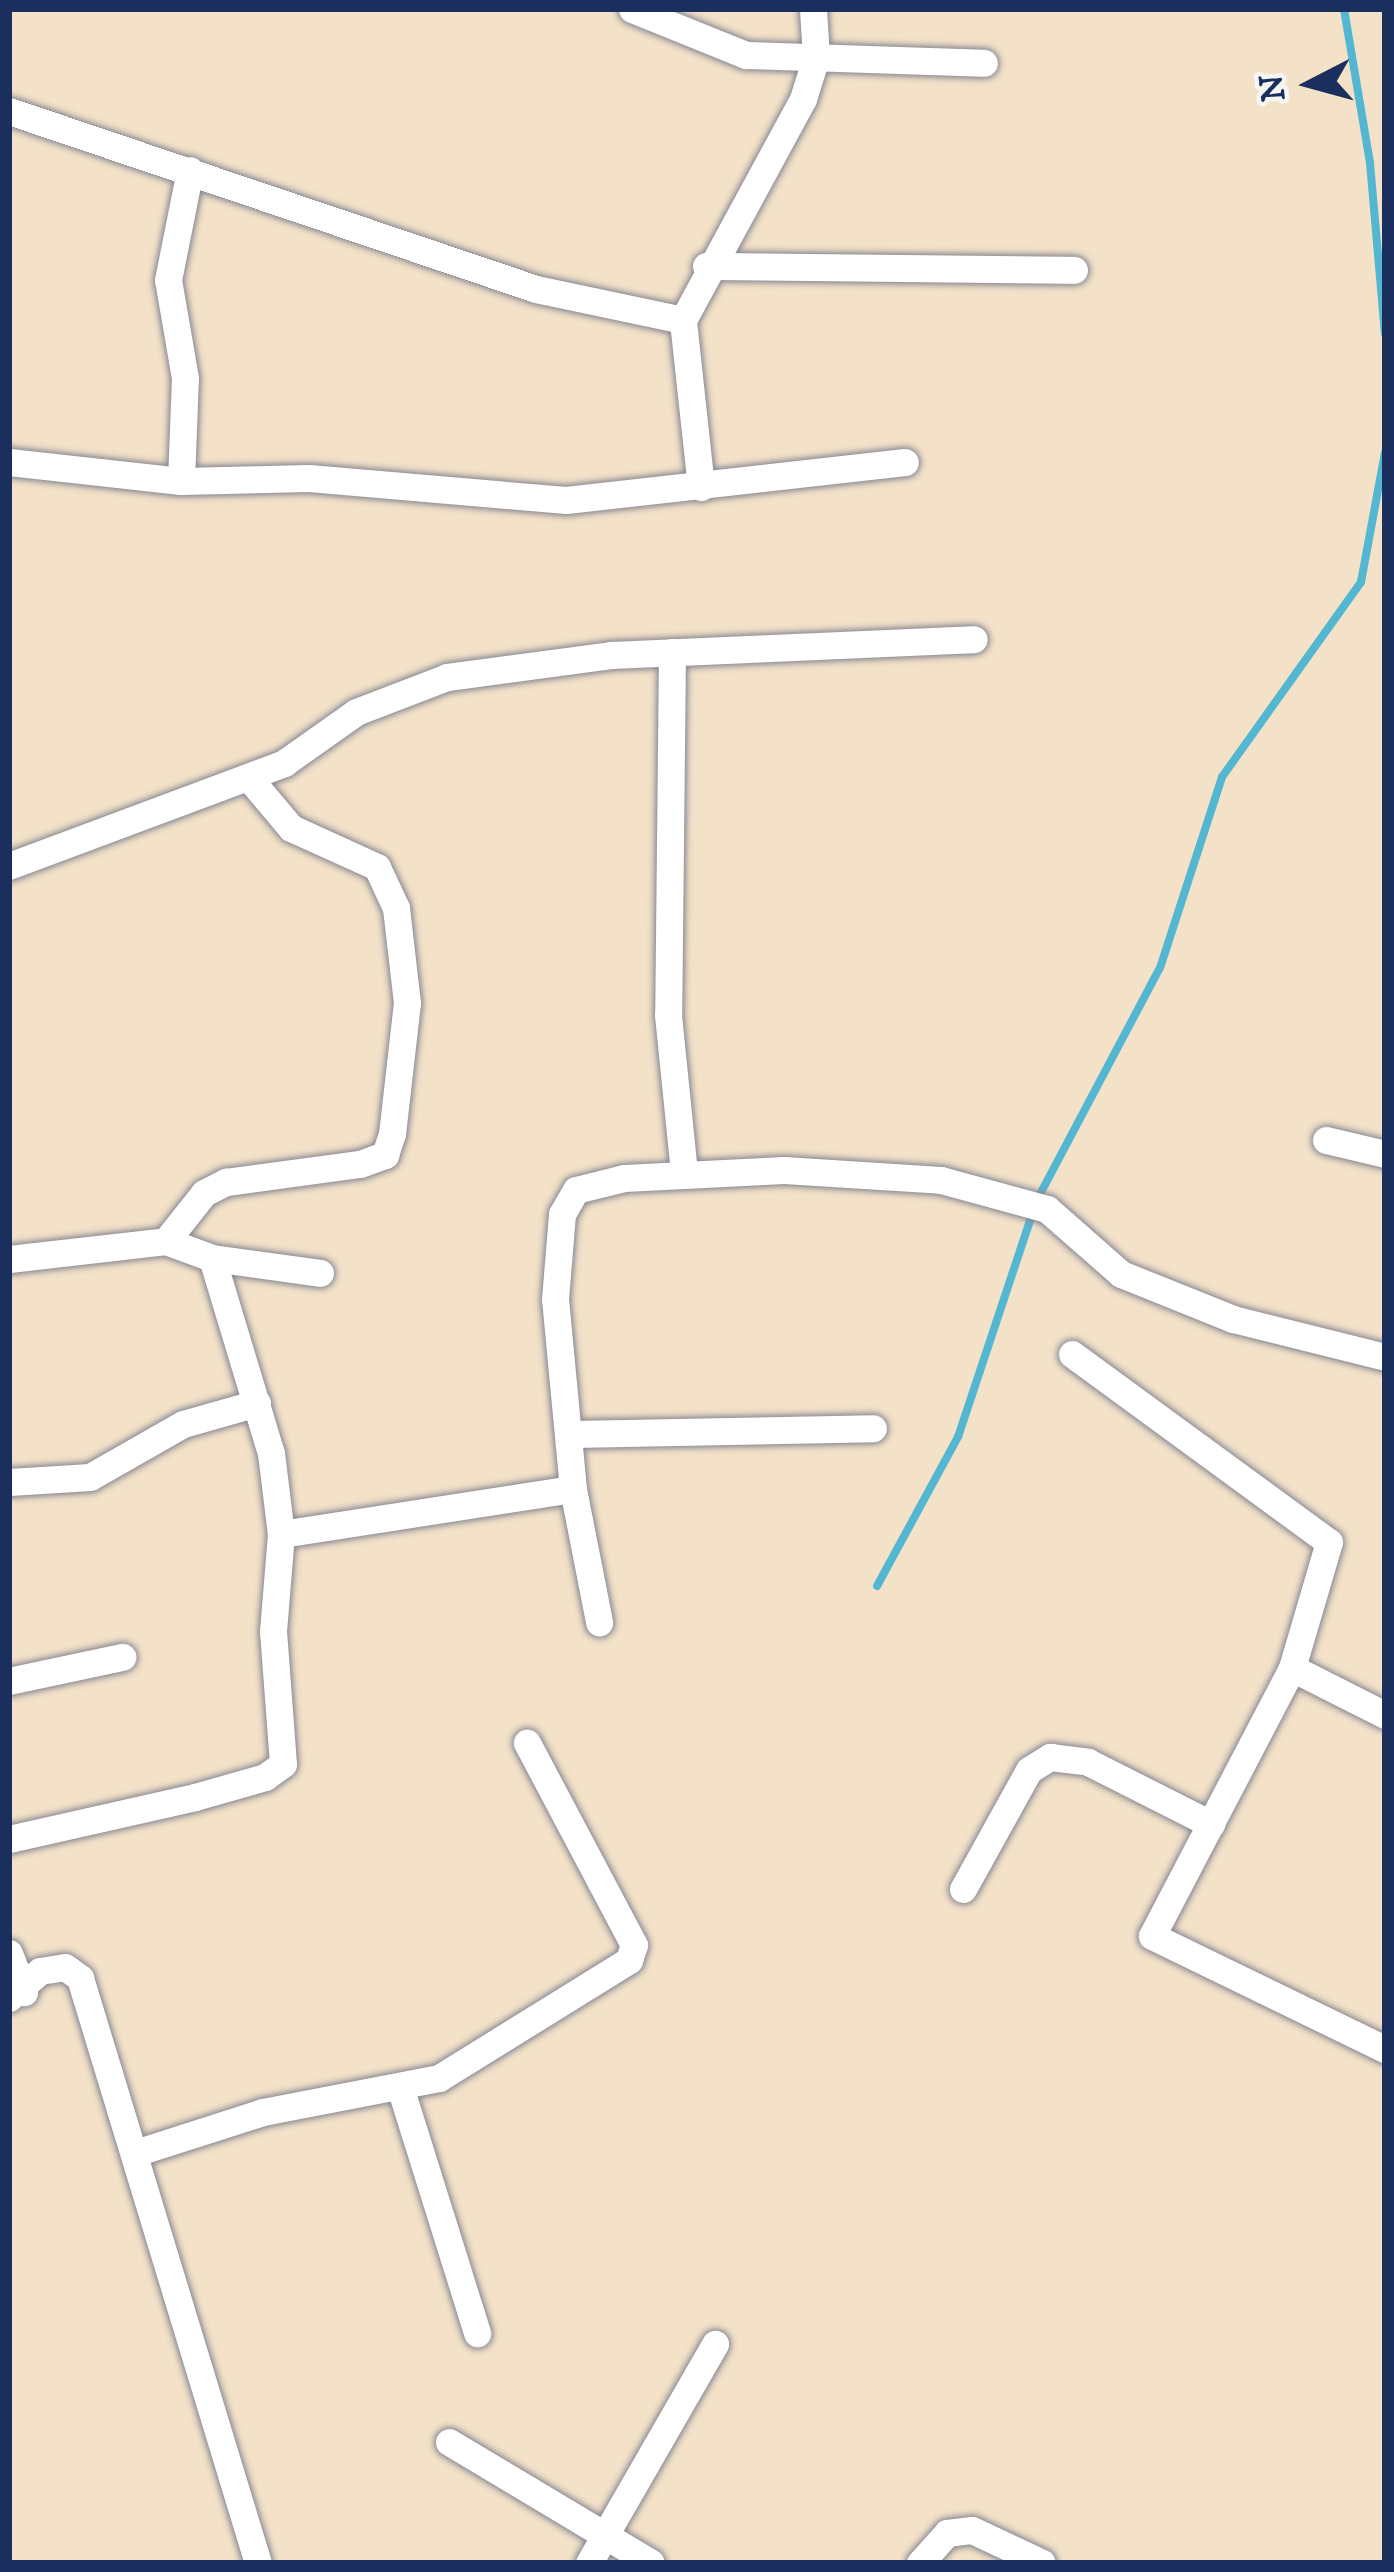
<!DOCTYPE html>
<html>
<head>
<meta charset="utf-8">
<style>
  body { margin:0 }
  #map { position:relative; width:1394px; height:2572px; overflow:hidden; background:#f3e1c8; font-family:"IM FELL DW Pica",serif }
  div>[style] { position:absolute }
  .stream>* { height:8px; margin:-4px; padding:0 4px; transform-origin:4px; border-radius:4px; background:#53b7d2 }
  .roads { filter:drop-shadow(0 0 3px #878893) drop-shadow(0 0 3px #878893) }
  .minor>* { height:27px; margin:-13.5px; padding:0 13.5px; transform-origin:13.5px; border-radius:13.5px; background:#fff }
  span { translate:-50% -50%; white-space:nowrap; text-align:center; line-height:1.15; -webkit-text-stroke:12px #f6f6f2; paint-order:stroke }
  .frame { position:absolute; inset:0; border:12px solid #1b2f5e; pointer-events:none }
  .north { position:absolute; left:1250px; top:24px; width:120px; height:120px; -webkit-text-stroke:9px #f6f6f2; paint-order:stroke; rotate:264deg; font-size:33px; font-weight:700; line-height:48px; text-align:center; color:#1b2f5e }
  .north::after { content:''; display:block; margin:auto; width:42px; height:54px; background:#1b2f5e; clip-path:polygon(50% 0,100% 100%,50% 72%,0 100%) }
</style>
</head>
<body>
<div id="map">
  <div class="stream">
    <div style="left:1344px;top:9px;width:156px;rotate:80.4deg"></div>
    <div style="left:1370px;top:163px;width:171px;rotate:85deg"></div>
    <div style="left:1038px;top:1198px;width:260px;rotate:-62.1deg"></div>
    <div style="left:1160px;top:968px;width:201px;rotate:-72deg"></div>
    <div style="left:1222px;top:777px;width:239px;rotate:-54.5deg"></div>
    <div style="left:1361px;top:582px;width:132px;rotate:-79.5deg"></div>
    <div style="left:877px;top:1586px;width:170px;rotate:-61.5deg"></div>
    <div style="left:958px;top:1437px;width:237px;rotate:-71.6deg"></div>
  </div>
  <div class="roads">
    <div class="minor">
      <div style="left:632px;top:9px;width:123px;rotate:22deg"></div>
      <div style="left:746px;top:55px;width:238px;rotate:1.9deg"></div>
      <div style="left:9px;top:111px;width:556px;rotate:18.66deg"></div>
      <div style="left:536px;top:289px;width:150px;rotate:11.9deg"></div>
      <div style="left:706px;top:266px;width:368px;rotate:0.6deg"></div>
      <div style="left:9px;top:462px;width:173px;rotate:6.3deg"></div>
      <div style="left:181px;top:481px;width:128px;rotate:-1.3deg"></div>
      <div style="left:309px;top:478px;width:258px;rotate:4.9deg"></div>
      <div style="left:566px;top:500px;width:341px;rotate:-6.4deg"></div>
      <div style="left:181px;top:481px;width:103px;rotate:-87.8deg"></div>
      <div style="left:185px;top:378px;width:99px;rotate:-99.8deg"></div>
      <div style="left:168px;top:280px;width:112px;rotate:-78.7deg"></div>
      <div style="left:701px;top:487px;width:168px;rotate:-96.2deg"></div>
      <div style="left:683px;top:320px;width:251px;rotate:-61.5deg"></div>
      <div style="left:803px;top:99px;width:44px;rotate:-72.8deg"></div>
      <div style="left:816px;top:57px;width:48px;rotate:-93.6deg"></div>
      <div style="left:672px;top:652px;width:363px;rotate:90.6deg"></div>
      <div style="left:668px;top:1015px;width:158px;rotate:84.2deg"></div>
      <div style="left:9px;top:866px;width:294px;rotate:-20.5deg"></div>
      <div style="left:284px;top:763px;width:88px;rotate:-35.3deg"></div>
      <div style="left:356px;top:712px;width:97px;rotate:-21deg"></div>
      <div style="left:447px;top:677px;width:165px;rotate:-7.6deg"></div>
      <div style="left:611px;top:655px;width:363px;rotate:-2.5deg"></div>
      <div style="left:1326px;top:1140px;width:61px;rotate:13.3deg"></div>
      <div style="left:166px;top:1241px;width:61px;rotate:-51.6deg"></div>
      <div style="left:204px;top:1193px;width:25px;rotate:-27deg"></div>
      <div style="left:226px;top:1182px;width:135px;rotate:-7.7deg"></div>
      <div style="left:360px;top:1164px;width:27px;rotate:-20deg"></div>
      <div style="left:385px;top:1155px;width:22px;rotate:-72deg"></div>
      <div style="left:392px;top:1134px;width:132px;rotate:-83.5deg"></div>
      <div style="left:407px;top:1003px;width:96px;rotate:-96.6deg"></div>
      <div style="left:396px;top:908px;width:45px;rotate:-114.9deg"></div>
      <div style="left:377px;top:867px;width:94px;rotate:-155.6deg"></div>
      <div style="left:291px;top:828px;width:65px;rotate:-130deg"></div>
      <div style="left:212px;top:1258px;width:204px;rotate:73.2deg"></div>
      <div style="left:271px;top:1453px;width:82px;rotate:83deg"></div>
      <div style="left:281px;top:1534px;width:295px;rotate:-8.8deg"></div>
      <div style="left:573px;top:1489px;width:191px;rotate:-95.4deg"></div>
      <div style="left:555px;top:1299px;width:85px;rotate:-85.3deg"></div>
      <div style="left:562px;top:1214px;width:28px;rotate:-60deg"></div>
      <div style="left:576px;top:1190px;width:49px;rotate:-14deg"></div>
      <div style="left:624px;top:1178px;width:160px;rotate:-2.9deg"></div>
      <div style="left:784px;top:1170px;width:157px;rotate:3.6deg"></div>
      <div style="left:941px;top:1180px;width:110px;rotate:15.3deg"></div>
      <div style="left:1047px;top:1209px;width:98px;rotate:41.3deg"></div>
      <div style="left:1121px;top:1274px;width:121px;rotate:21.9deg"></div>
      <div style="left:1233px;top:1319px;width:157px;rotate:14deg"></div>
      <div style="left:9px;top:1259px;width:158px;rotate:-6.5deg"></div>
      <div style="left:166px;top:1241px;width:49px;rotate:20.3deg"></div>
      <div style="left:212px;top:1258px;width:109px;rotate:7.9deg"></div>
      <div style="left:1072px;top:1354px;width:318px;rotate:36.2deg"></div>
      <div style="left:1329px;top:1542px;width:131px;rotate:106.4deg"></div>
      <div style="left:1292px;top:1668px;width:302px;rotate:117.6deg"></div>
      <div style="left:1152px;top:1936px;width:259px;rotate:25.9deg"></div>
      <div style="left:573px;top:1434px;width:300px;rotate:-1.1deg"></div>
      <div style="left:9px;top:1482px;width:81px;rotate:-3.5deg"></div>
      <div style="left:90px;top:1477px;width:107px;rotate:-29.7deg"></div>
      <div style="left:183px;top:1424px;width:77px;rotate:-15.8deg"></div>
      <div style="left:573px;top:1489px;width:136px;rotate:78.9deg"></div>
      <div style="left:1292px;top:1668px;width:104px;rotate:26.8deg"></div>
      <div style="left:9px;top:1681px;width:116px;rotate:-12deg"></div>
      <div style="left:9px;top:1839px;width:191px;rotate:-12.7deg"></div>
      <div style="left:195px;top:1797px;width:73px;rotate:-15.9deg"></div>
      <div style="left:265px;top:1777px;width:22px;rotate:-36deg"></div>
      <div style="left:283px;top:1764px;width:133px;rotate:-94.3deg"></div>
      <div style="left:273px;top:1631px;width:97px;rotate:-85.3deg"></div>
      <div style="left:963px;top:1889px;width:136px;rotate:-61deg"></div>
      <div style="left:1029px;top:1770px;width:25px;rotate:-32deg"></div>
      <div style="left:1050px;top:1757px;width:38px;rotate:7deg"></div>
      <div style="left:1088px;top:1762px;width:138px;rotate:26.8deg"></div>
      <div style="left:9px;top:1953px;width:42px;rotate:69deg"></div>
      <div style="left:9px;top:1998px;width:41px;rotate:-41.1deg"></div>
      <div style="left:40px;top:1971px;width:25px;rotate:-9deg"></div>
      <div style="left:65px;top:1967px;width:19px;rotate:36deg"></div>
      <div style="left:80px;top:1978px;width:611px;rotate:73.08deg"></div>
      <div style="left:401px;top:2090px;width:255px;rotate:72.6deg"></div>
      <div style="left:135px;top:2153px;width:134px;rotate:-17.8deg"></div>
      <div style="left:263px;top:2112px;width:179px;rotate:-10.9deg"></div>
      <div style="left:439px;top:2078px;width:224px;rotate:-31.8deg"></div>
      <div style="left:629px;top:1960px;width:16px;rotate:-72deg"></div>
      <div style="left:634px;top:1945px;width:229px;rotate:-117.9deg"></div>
      <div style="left:449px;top:2442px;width:235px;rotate:30.9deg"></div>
      <div style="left:589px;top:2563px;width:253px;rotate:-60.1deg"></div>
      <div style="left:920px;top:2563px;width:40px;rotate:-48deg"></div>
      <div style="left:947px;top:2533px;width:25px;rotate:-7deg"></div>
      <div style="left:972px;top:2530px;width:77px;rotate:25.2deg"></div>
    </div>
  </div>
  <div class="frame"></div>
  <div class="north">N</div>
</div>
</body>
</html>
